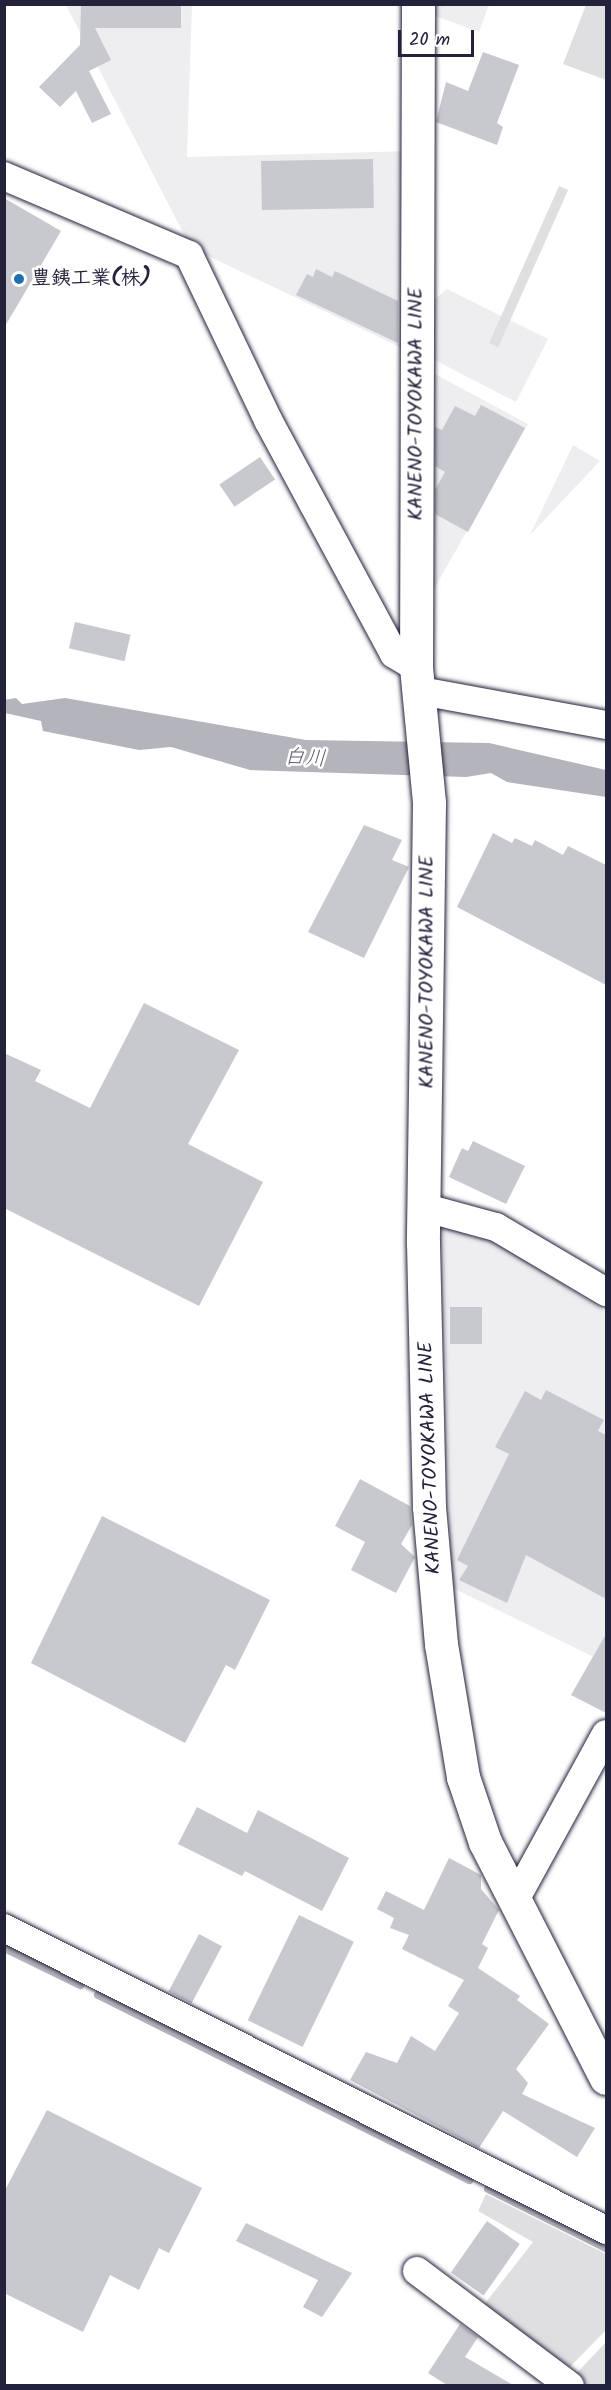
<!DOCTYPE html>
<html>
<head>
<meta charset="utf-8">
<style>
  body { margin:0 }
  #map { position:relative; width:611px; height:2390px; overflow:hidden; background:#fff; font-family:Kalam,"Klee One",sans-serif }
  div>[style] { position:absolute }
  .built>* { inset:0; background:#eeeef1 }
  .green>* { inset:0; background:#dfdfe2; transform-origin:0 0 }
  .water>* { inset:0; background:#b4b4bc }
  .stream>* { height:8px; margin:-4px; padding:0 4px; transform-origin:4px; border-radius:4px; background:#b4b4bc }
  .building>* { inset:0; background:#c8c8cf; transform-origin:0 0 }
  .roads { filter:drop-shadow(0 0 2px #22223b) drop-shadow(0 0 2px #22223b) }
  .minor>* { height:28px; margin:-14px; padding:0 14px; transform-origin:14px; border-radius:14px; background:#fff }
  .secondary>* { height:33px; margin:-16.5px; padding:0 16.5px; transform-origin:16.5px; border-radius:16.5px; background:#fff }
  .dots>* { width:16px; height:16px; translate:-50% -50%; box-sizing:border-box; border:3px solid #fff; border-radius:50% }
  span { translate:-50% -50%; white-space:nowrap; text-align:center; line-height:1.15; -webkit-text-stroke:5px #fff; paint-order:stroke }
  .poi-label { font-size:20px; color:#22223b; font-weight:700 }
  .left { translate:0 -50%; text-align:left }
  .street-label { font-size:20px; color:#22223b }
  .water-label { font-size:21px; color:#5c5c6f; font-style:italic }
  .frame { position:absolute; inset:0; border:6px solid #22223b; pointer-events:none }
  .scale { position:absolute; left:398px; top:30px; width:76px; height:27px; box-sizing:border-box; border:3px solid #22223b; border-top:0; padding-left:8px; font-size:18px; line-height:21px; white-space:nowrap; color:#22223b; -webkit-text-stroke:4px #fff; paint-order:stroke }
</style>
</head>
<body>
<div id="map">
  <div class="built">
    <div style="clip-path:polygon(66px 5px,192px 5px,187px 157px,410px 151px,410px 342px,400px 347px,191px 248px)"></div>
    <div style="clip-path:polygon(427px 5px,489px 5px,479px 32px,427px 13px)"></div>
    <div style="clip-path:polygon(447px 289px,548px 339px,516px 402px,429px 357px,427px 306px)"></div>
    <div style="clip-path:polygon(431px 372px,528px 424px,431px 594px)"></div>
    <div style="clip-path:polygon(573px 445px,600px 461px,530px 535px)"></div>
    <div style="clip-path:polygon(443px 1226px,498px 1242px,606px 1312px,606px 1663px,451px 1587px)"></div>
  </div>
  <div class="green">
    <div style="clip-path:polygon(586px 5px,606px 5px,606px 80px,563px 64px)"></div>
    <div style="left:559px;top:186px;width:10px;height:172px;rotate:24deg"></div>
    <div style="clip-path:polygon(486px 2194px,606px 2254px,606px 2330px,565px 2372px,480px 2310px,533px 2242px,478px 2211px)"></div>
    <div style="clip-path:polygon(606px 2342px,606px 2385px,584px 2385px,573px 2377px)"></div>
  </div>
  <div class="water">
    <div style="clip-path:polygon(16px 698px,22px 704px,65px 698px,306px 740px,489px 743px,606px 770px,606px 797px,507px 782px,491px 773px,466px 777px,250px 770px,171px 747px,139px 750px,43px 731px,41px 721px,5px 713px,4px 700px)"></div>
  </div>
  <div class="stream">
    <div style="left:4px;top:1948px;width:85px;rotate:26deg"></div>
    <div style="left:98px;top:1995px;width:415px;rotate:26.5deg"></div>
    <div style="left:488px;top:2189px;width:132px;rotate:26.6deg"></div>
  </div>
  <div class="building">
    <div style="clip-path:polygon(81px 4px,181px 4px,181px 28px,95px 28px,111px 60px,89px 71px,111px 114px,92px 123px,76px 91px,60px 107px,39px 87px,80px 45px)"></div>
    <div style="clip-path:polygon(483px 52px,519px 65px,497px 123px,503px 127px,497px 145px,436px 122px,446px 82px,468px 91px)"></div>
    <div style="left:373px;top:159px;width:49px;height:112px;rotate:89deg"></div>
    <div style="clip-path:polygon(4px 198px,61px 231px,4px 328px)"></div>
    <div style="clip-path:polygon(316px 269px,332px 277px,335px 271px,398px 301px,398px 343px,296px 295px,307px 274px,313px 277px)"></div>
    <div style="clip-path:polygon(481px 405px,525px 428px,468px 532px,435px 514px,435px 490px,445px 472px,435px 466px,435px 427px,442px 430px,455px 406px,475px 416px)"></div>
    <div style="left:260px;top:457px;width:27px;height:49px;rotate:56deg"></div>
    <div style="left:75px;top:622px;width:57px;height:27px;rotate:13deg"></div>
    <div style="clip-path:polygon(364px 825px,402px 840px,392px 860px,409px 867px,364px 958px,308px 932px)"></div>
    <div style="clip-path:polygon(493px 833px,512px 843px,515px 838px,532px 846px,535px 840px,563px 855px,568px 846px,606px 865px,606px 985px,457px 907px)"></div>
    <div style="clip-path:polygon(144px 1003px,239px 1050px,188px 1144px,263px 1182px,199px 1306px,4px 1208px,4px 1053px,41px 1070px,35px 1081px,90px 1108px)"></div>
    <div style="clip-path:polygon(473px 1141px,525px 1166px,506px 1204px,449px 1177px,462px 1148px,468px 1151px)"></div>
    <div style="left:450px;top:1307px;width:32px;height:37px"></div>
    <div style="clip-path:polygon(546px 1390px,604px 1420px,598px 1431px,606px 1435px,606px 1599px,526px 1555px,507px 1603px,459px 1580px,468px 1566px,457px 1560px,509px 1454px,495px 1447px,525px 1391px,541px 1400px)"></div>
    <div style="clip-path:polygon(360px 1479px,410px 1506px,412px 1525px,401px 1544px,415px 1557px,396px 1593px,351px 1570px,365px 1542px,335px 1526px)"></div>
    <div style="clip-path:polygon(102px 1516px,270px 1600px,235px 1670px,226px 1665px,185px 1743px,31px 1663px)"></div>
    <div style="clip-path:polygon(606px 1634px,606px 1713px,571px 1695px)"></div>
    <div style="clip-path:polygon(197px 1807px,247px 1833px,258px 1810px,349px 1858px,322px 1911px,245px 1871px,242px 1876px,178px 1844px)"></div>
    <div style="clip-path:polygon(449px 1858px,481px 1875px,481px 1889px,499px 1910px,482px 1944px,488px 1948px,478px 1968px,520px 1996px,517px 2000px,549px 2024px,516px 2069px,528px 2083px,522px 2094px,595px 2128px,577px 2157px,503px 2111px,479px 2148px,350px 2080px,366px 2052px,397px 2063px,411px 2036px,435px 2051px,459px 2013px,448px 2006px,464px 1980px,402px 1949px,409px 1935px,390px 1928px,394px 1918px,377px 1909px,386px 1891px,424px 1910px)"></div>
    <div style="left:299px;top:1915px;width:61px;height:117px;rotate:26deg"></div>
    <div style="left:199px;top:1934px;width:26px;height:65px;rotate:28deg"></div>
    <div style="clip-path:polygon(47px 2110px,202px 2188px,169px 2253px,159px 2248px,139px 2290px,110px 2275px,83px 2332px,4px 2293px,4px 2192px)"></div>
    <div style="left:487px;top:2221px;width:40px;height:63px;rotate:35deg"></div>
    <div style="clip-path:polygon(246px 2223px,352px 2273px,322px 2317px,303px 2307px,318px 2280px,236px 2241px)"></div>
    <div style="clip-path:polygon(460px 2324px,478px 2337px,465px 2357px,513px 2385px,447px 2385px,428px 2373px)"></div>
  </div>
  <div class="roads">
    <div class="minor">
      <div style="left:4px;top:176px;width:201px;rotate:23.1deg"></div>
      <div style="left:189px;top:255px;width:183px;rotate:64.4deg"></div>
      <div style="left:268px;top:420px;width:266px;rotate:61.7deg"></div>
      <div style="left:394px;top:654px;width:26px;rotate:31deg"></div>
      <div style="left:421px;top:691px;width:188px;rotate:10.4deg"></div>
      <div style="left:426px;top:1208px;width:73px;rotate:15.2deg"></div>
      <div style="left:496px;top:1227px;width:128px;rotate:30.6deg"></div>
      <div style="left:515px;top:1900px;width:189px;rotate:-61.3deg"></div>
      <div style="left:4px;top:1928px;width:674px;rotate:26.64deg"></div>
      <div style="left:417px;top:2271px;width:191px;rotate:36.9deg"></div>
    </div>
    <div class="secondary">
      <div style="left:418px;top:4px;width:663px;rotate:90.17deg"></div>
      <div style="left:416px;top:667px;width:137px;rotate:84.5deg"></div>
      <div style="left:429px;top:803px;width:440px;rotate:90.8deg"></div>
      <div style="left:423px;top:1243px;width:264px;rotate:88.7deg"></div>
      <div style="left:429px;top:1507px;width:138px;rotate:85deg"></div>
      <div style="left:441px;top:1644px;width:135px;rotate:80.6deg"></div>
      <div style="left:463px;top:1777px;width:69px;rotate:71.3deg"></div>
      <div style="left:485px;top:1842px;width:265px;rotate:62.9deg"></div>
    </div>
  </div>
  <div class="dots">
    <div style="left:19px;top:279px;background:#1f6fb2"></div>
  </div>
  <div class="poi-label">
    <span class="left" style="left:31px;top:279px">豊銕工業(株)</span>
  </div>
  <div class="street-label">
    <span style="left:417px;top:404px;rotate:-90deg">KANENO-TOYOKAWA LINE</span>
    <span style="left:428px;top:972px;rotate:-90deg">KANENO-TOYOKAWA LINE</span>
    <span style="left:431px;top:1458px;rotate:-92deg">KANENO-TOYOKAWA LINE</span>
  </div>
  <div class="water-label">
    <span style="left:305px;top:759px;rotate:3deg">白川</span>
  </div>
  <div class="frame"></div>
  <div class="scale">20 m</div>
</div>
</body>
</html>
